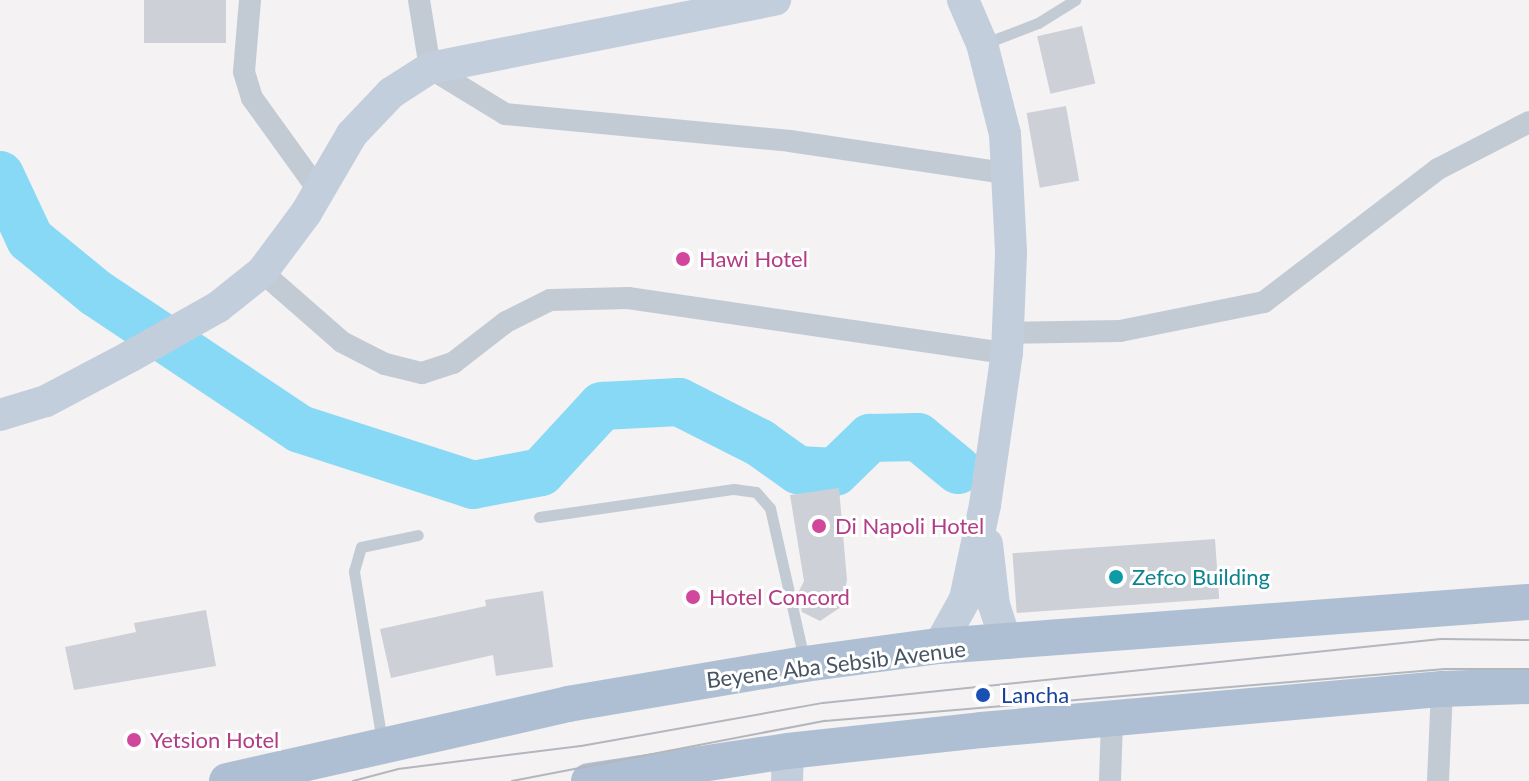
<!DOCTYPE html>
<html>
<head>
<meta charset="utf-8">
<style>
  body { margin:0 }
  #map { position:relative; width:1529px; height:781px; overflow:hidden; background:#f4f2f2; font-family:Lato,sans-serif }
  div>[style] { position:absolute }
  .river>* { height:48px; margin:-24px; padding:0 24px; transform-origin:24px; border-radius:24px; background:#87d9f5 }
  .building>* { inset:0; background:#ced0d8; transform-origin:0 0 }
  .lane>* { height:11px; margin:-5.5px; padding:0 5.5px; transform-origin:5.5px; border-radius:5.5px; background:#c2cbd4 }
  .street>* { height:22px; margin:-11px; padding:0 11px; transform-origin:11px; border-radius:11px; background:#c2cbd4 }
  .secondary>* { height:32px; margin:-16px; padding:0 16px; transform-origin:16px; border-radius:16px; background:#c3cedc }
  .primary>* { height:36px; margin:-18px; padding:0 18px; transform-origin:18px; border-radius:18px; background:#afbfd3 }
  .tram>* { height:2px; margin:-1px; padding:0 1px; transform-origin:1px; border-radius:1px; background:#b3b6bd }
  .dots>* { width:22px; height:22px; translate:-50% -50%; box-sizing:border-box; border:4px solid #fff; border-radius:50% }
  span { translate:-50% -50%; white-space:nowrap; text-align:center; line-height:1.15; -webkit-text-stroke:6px #fff; paint-order:stroke }
  .hotel-label { font-size:22px; color:#b23c85 }
  .left { translate:0 -50%; text-align:left }
  .culture-label { font-size:22px; color:#0d838f }
  .street-label { font-size:22px; color:#475462 }
  .transit-label { font-size:22px; color:#164399 }
</style>
</head>
<body>
<div id="map">
  <div class="river">
    <div style="left:0;top:175px;width:71px;rotate:64.9deg"></div>
    <div style="left:30px;top:239px;width:85px;rotate:39.3deg"></div>
    <div style="left:96px;top:293px;width:245px;rotate:33.7deg"></div>
    <div style="left:300px;top:429px;width:182px;rotate:17.9deg"></div>
    <div style="left:473px;top:485px;width:69px;rotate:-10.8deg"></div>
    <div style="left:541px;top:472px;width:90px;rotate:-47.3deg"></div>
    <div style="left:602px;top:406px;width:77px;rotate:-3deg"></div>
    <div style="left:679px;top:402px;width:91px;rotate:26.8deg"></div>
    <div style="left:760px;top:443px;width:47px;rotate:35.4deg"></div>
    <div style="left:798px;top:470px;width:37px;rotate:3deg"></div>
    <div style="left:835px;top:472px;width:49px;rotate:-44.2deg"></div>
    <div style="left:870px;top:438px;width:48px;rotate:-1.2deg"></div>
    <div style="left:918px;top:437px;width:52px;rotate:39.5deg"></div>
  </div>
  <div class="building">
    <div style="left:144px;top:0;width:82px;height:43px"></div>
    <div style="left:1082px;top:26px;width:59px;height:46px;rotate:77deg"></div>
    <div style="left:1066px;top:106px;width:76px;height:40px;rotate:80deg"></div>
    <div style="clip-path:polygon(839px 488px,847px 580px,841px 607px,820px 621px,802px 612px,798px 593px,804px 581px,790px 495px)"></div>
    <div style="left:1215px;top:539px;width:60px;height:203px;rotate:86deg"></div>
    <div style="clip-path:polygon(543px 591px,553px 667px,496px 676px,493px 655px,391px 678px,380px 629px,486px 606px,485px 600px)"></div>
    <div style="clip-path:polygon(206px 610px,216px 666px,74px 690px,65px 647px,136px 632px,134px 623px)"></div>
  </div>
  <div class="lane">
    <div style="left:983px;top:44px;width:59px;rotate:-20.9deg"></div>
    <div style="left:1038px;top:23px;width:44px;rotate:-31.9deg"></div>
    <div style="left:539px;top:517px;width:197px;rotate:-8.2deg"></div>
    <div style="left:734px;top:489px;width:22px;rotate:8deg"></div>
    <div style="left:756px;top:492px;width:21px;rotate:49deg"></div>
    <div style="left:770px;top:508px;width:155px;rotate:77.3deg"></div>
    <div style="left:382px;top:741px;width:172px;rotate:-99.4deg"></div>
    <div style="left:354px;top:571px;width:25px;rotate:-74deg"></div>
    <div style="left:361px;top:547px;width:58px;rotate:-11.9deg"></div>
  </div>
  <div class="street">
    <div style="left:250px;top:0;width:72px;rotate:94.8deg"></div>
    <div style="left:244px;top:72px;width:27px;rotate:73deg"></div>
    <div style="left:252px;top:98px;width:115px;rotate:54.2deg"></div>
    <div style="left:419px;top:0;width:69px;rotate:80.8deg"></div>
    <div style="left:430px;top:68px;width:88px;rotate:31.5deg"></div>
    <div style="left:505px;top:114px;width:286px;rotate:5.4deg"></div>
    <div style="left:790px;top:141px;width:223px;rotate:8.5deg"></div>
    <div style="left:262px;top:272px;width:106px;rotate:41.2deg"></div>
    <div style="left:342px;top:342px;width:48px;rotate:27.1deg"></div>
    <div style="left:385px;top:364px;width:38px;rotate:14deg"></div>
    <div style="left:422px;top:373px;width:33px;rotate:-18deg"></div>
    <div style="left:453px;top:363px;width:67px;rotate:-37.7deg"></div>
    <div style="left:506px;top:322px;width:49px;rotate:-26.6deg"></div>
    <div style="left:550px;top:300px;width:78px;rotate:-1.5deg"></div>
    <div style="left:628px;top:298px;width:383px;rotate:8.3deg"></div>
    <div style="left:1007px;top:333px;width:113px;rotate:-1deg"></div>
    <div style="left:1120px;top:331px;width:147px;rotate:-11.4deg"></div>
    <div style="left:1264px;top:302px;width:219px;rotate:-37.4deg"></div>
    <div style="left:1438px;top:169px;width:102px;rotate:-27.3deg"></div>
    <div style="left:1110px;top:781px;width:61px;rotate:-88.1deg"></div>
    <div style="left:1438px;top:781px;width:92px;rotate:-87.5deg"></div>
  </div>
  <div class="secondary">
    <div style="left:0;top:415px;width:48px;rotate:-16.9deg"></div>
    <div style="left:46px;top:401px;width:96px;rotate:-27.9deg"></div>
    <div style="left:131px;top:356px;width:100px;rotate:-29.4deg"></div>
    <div style="left:218px;top:307px;width:56px;rotate:-38.5deg"></div>
    <div style="left:262px;top:272px;width:74px;rotate:-53.3deg"></div>
    <div style="left:306px;top:213px;width:91px;rotate:-59.8deg"></div>
    <div style="left:352px;top:134px;width:57px;rotate:-46.4deg"></div>
    <div style="left:391px;top:93px;width:46px;rotate:-32.7deg"></div>
    <div style="left:430px;top:68px;width:352px;rotate:-11.2deg"></div>
    <div style="left:987px;top:544px;width:61px;rotate:83.5deg"></div>
    <div style="left:994px;top:605px;width:40px;rotate:72deg"></div>
    <div style="left:939px;top:646px;width:54px;rotate:-61deg"></div>
    <div style="left:965px;top:599px;width:96px;rotate:-78deg"></div>
    <div style="left:985px;top:505px;width:154px;rotate:-81.8deg"></div>
    <div style="left:1007px;top:353px;width:101px;rotate:-87.7deg"></div>
    <div style="left:1011px;top:252px;width:118px;rotate:-92.9deg"></div>
    <div style="left:1005px;top:134px;width:93px;rotate:-104.3deg"></div>
    <div style="left:982px;top:44px;width:48px;rotate:-113.4deg"></div>
    <div style="left:787px;top:781px;width:30px;rotate:-88deg"></div>
  </div>
  <div class="primary">
    <div style="left:227px;top:781px;width:350px;rotate:-12.7deg"></div>
    <div style="left:568px;top:704px;width:240px;rotate:-9.6deg"></div>
    <div style="left:805px;top:664px;width:135px;rotate:-7.7deg"></div>
    <div style="left:939px;top:646px;width:592px;rotate:-4.27deg"></div>
    <div style="left:589px;top:781px;width:201px;rotate:-8.6deg"></div>
    <div style="left:788px;top:751px;width:194px;rotate:-6.2deg"></div>
    <div style="left:981px;top:730px;width:463px;rotate:-5.1deg"></div>
    <div style="left:1442px;top:689px;width:87px;rotate:-2deg"></div>
  </div>
  <div class="tram">
    <div style="left:353px;top:781px;width:47px;rotate:-14.9deg"></div>
    <div style="left:398px;top:769px;width:184px;rotate:-7.2deg"></div>
    <div style="left:581px;top:746px;width:246px;rotate:-10.1deg"></div>
    <div style="left:823px;top:703px;width:621px;rotate:-5.91deg"></div>
    <div style="left:1441px;top:639px;width:88px;rotate:0.7deg"></div>
    <div style="left:512px;top:781px;width:319px;rotate:-10.9deg"></div>
    <div style="left:825px;top:721px;width:622px;rotate:-4.79deg"></div>
    <div style="left:1445px;top:669px;width:84px"></div>
  </div>
  <div class="dots">
    <div style="left:683px;top:259px;background:#d1479c"></div>
    <div style="left:819px;top:526px;background:#d1479c"></div>
    <div style="left:1116px;top:577px;background:#0f9aa8"></div>
    <div style="left:693px;top:597px;background:#d1479c"></div>
    <div style="left:983px;top:695px;background:#1a4fb4"></div>
    <div style="left:134px;top:740px;background:#d1479c"></div>
  </div>
  <div class="hotel-label">
    <span class="left" style="left:699px;top:259px">Hawi Hotel</span>
    <span class="left" style="left:835px;top:526px">Di Napoli Hotel</span>
    <span class="left" style="left:709px;top:597px">Hotel Concord</span>
    <span class="left" style="left:150px;top:740px">Yetsion Hotel</span>
  </div>
  <div class="culture-label">
    <span class="left" style="left:1132px;top:577px">Zefco Building</span>
  </div>
  <div class="street-label">
    <span style="left:836px;top:664px;rotate:-7deg">Beyene Aba Sebsib Avenue</span>
  </div>
  <div class="transit-label">
    <span class="left" style="left:1001px;top:695px">Lancha</span>
  </div>
</div>
</body>
</html>
